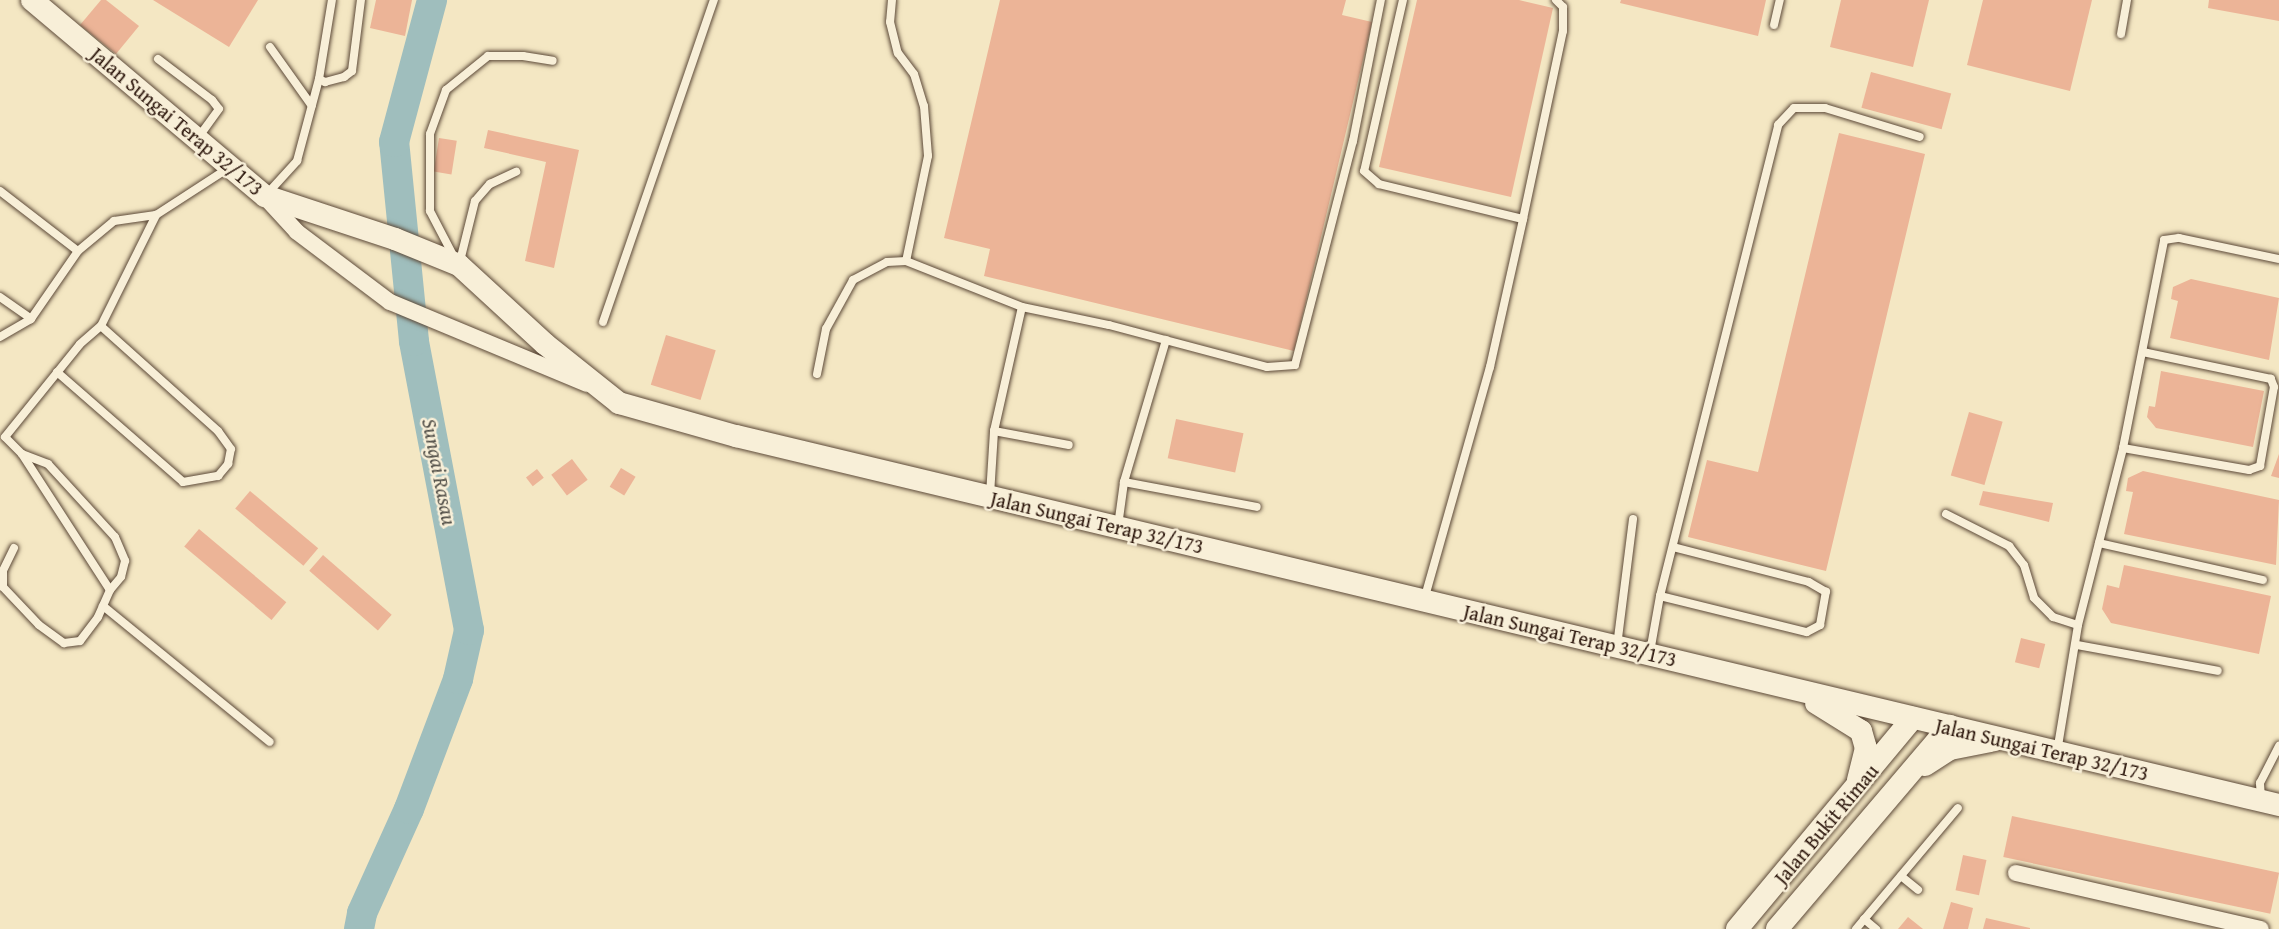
<!DOCTYPE html>
<html>
<head>
<meta charset="utf-8">
<style>
  body { margin:0 }
  #map { position:relative; width:2279px; height:929px; overflow:hidden; background:#f4e7c3; font-family:"Gentium Book Plus",serif }
  div>[style] { position:absolute }
  .river>* { height:30px; margin:-15px; padding:0 15px; transform-origin:15px; border-radius:15px; background:#9fbebd }
  .building>* { inset:0; background:#ecb497; transform-origin:0 0 }
  .roads { filter:drop-shadow(0 0 2px #5c4938) drop-shadow(0 0 2px #5c4938) }
  .lane>* { height:8px; margin:-4px; padding:0 4px; transform-origin:4px; border-radius:4px; background:#f8efd8 }
  .street>* { height:16px; margin:-8px; padding:0 8px; transform-origin:8px; border-radius:8px; background:#f8efd8 }
  .secondary>* { height:22px; margin:-11px; padding:0 11px; transform-origin:11px; border-radius:11px; background:#f8efd8 }
  span { translate:-50% -50%; white-space:nowrap; text-align:center; line-height:1.15; -webkit-text-stroke:5px #f8efd8; paint-order:stroke }
  .street-label { font-size:20px; color:#2a140a }
  .water-label { font-size:21px; color:#535049; font-style:italic }
</style>
</head>
<body>
<div id="map">
  <div class="river">
    <div style="left:359px;top:929px;width:16px;rotate:-79deg"></div>
    <div style="left:362px;top:913px;width:114px;rotate:-65.7deg"></div>
    <div style="left:409px;top:809px;width:139px;rotate:-69.3deg"></div>
    <div style="left:458px;top:679px;width:50px;rotate:-77.3deg"></div>
    <div style="left:469px;top:630px;width:294px;rotate:-100.8deg"></div>
    <div style="left:414px;top:341px;width:200px;rotate:-95.7deg"></div>
    <div style="left:394px;top:142px;width:147px;rotate:-75deg"></div>
  </div>
  <div class="building">
    <div style="clip-path:polygon(101px 0,106px 0,139px 26px,116px 54px,80px 25px)"></div>
    <div style="clip-path:polygon(153px 0,258px 0,229px 47px)"></div>
    <div style="clip-path:polygon(376px 0,412px 0,405px 36px,370px 28px)"></div>
    <div style="clip-path:polygon(1000px 0,1346px 0,1342px 15px,1372px 22px,1294px 351px,984px 276px,990px 249px,944px 238px)"></div>
    <div style="clip-path:polygon(1417px 0,1519px 0,1553px 8px,1511px 197px,1379px 167px)"></div>
    <div style="clip-path:polygon(1621px 0,1766px 0,1758px 36px,1620px 3px)"></div>
    <div style="clip-path:polygon(1841px 0,1929px 0,1913px 67px,1830px 47px)"></div>
    <div style="clip-path:polygon(1983px 0,2092px 0,2070px 91px,1967px 65px)"></div>
    <div style="clip-path:polygon(2209px 0,2279px 0,2279px 21px,2208px 8px)"></div>
    <div style="left:1871px;top:72px;width:83px;height:37px;rotate:15deg"></div>
    <div style="clip-path:polygon(488px 130px,579px 150px,554px 268px,525px 261px,546px 162px,484px 148px)"></div>
    <div style="clip-path:polygon(1839px 133px,1925px 154px,1826px 571px,1688px 537px,1707px 460px,1758px 472px)"></div>
    <div style="left:439px;top:138px;width:18px;height:34px;rotate:9deg"></div>
    <div style="clip-path:polygon(2191px 279px,2279px 298px,2269px 360px,2170px 338px,2178px 301px,2171px 299px,2173px 287px)"></div>
    <div style="left:666px;top:335px;width:52px;height:52px;rotate:17deg"></div>
    <div style="clip-path:polygon(2161px 371px,2264px 391px,2253px 447px,2156px 428px,2147px 417px,2149px 406px,2155px 407px)"></div>
    <div style="left:1969px;top:412px;width:35px;height:66px;rotate:16deg"></div>
    <div style="left:1176px;top:419px;width:69px;height:40px;rotate:12deg"></div>
    <div style="clip-path:polygon(2279px 454px,2279px 478px,2271px 476px)"></div>
    <div style="left:572px;top:459px;width:26px;height:26px;rotate:53deg"></div>
    <div style="left:621px;top:468px;width:17px;height:22px;rotate:31deg"></div>
    <div style="left:537px;top:469px;width:11px;height:14px;rotate:52deg"></div>
    <div style="clip-path:polygon(2143px 471px,2279px 500px,2276px 565px,2124px 534px,2133px 492px,2126px 491px,2128px 478px)"></div>
    <div style="left:250px;top:491px;width:89px;height:23px;rotate:40deg"></div>
    <div style="clip-path:polygon(1983px 491px,2053px 503px,2049px 522px,1979px 505px)"></div>
    <div style="left:199px;top:529px;width:114px;height:23px;rotate:40deg"></div>
    <div style="left:323px;top:555px;width:91px;height:21px;rotate:41deg"></div>
    <div style="clip-path:polygon(2124px 565px,2271px 596px,2259px 654px,2111px 623px,2102px 609px,2107px 585px,2119px 588px)"></div>
    <div style="left:2021px;top:638px;width:25px;height:25px;rotate:14deg"></div>
    <div style="left:2012px;top:816px;width:273px;height:42px;rotate:12deg"></div>
    <div style="left:1963px;top:855px;width:24px;height:36px;rotate:12deg"></div>
    <div style="clip-path:polygon(1951px 902px,1973px 908px,1968px 929px,1943px 929px)"></div>
    <div style="clip-path:polygon(1908px 917px,1923px 929px,1898px 929px)"></div>
    <div style="clip-path:polygon(1986px 918px,2030px 928px,2030px 929px,1983px 929px)"></div>
  </div>
  <div class="roads">
    <div class="lane">
      <div style="left:892px;top:0;width:22px;rotate:95deg"></div>
      <div style="left:890px;top:22px;width:32px;rotate:76deg"></div>
      <div style="left:898px;top:53px;width:26px;rotate:53deg"></div>
      <div style="left:914px;top:74px;width:34px;rotate:73deg"></div>
      <div style="left:924px;top:106px;width:50px;rotate:85.4deg"></div>
      <div style="left:928px;top:156px;width:107px;rotate:101.8deg"></div>
      <div style="left:1403px;top:0;width:175px;rotate:102.8deg"></div>
      <div style="left:1364px;top:171px;width:20px;rotate:41deg"></div>
      <div style="left:1379px;top:184px;width:148px;rotate:13.7deg"></div>
      <div style="left:1774px;top:25px;width:26px;rotate:-77deg"></div>
      <div style="left:2121px;top:34px;width:35px;rotate:-80deg"></div>
      <div style="left:270px;top:47px;width:72px;rotate:54.6deg"></div>
      <div style="left:158px;top:59px;width:68px;rotate:37.2deg"></div>
      <div style="left:212px;top:100px;width:11px;rotate:52deg"></div>
      <div style="left:219px;top:109px;width:37px;rotate:126deg"></div>
      <div style="left:319px;top:79px;width:7px;rotate:27deg"></div>
      <div style="left:325px;top:82px;width:20px;rotate:-15deg"></div>
      <div style="left:344px;top:77px;width:10px;rotate:-37deg"></div>
      <div style="left:352px;top:71px;width:72px;rotate:-82.8deg"></div>
      <div style="left:0;top:191px;width:98px;rotate:37.6deg"></div>
      <div style="left:78px;top:251px;width:83px;rotate:124.7deg"></div>
      <div style="left:31px;top:319px;width:36px;rotate:150deg"></div>
      <div style="left:267px;top:194px;width:45px;rotate:-47.7deg"></div>
      <div style="left:297px;top:161px;width:85px;rotate:-75deg"></div>
      <div style="left:319px;top:79px;width:80px;rotate:-80.7deg"></div>
      <div style="left:78px;top:251px;width:47px;rotate:-39.8deg"></div>
      <div style="left:114px;top:221px;width:42px;rotate:-8.1deg"></div>
      <div style="left:156px;top:215px;width:88px;rotate:-33deg"></div>
      <div style="left:454px;top:257px;width:52px;rotate:-117.6deg"></div>
      <div style="left:430px;top:211px;width:77px;rotate:-90deg"></div>
      <div style="left:430px;top:134px;width:47px;rotate:-70deg"></div>
      <div style="left:446px;top:90px;width:54px;rotate:-39deg"></div>
      <div style="left:488px;top:56px;width:35px"></div>
      <div style="left:523px;top:56px;width:30px;rotate:9deg"></div>
      <div style="left:459px;top:265px;width:66px;rotate:-76deg"></div>
      <div style="left:475px;top:201px;width:23px;rotate:-49deg"></div>
      <div style="left:490px;top:184px;width:29px;rotate:-25deg"></div>
      <div style="left:0;top:297px;width:38px;rotate:35deg"></div>
      <div style="left:603px;top:322px;width:341px;rotate:-71deg"></div>
      <div style="left:1166px;top:340px;width:148px;rotate:106.5deg"></div>
      <div style="left:1124px;top:482px;width:135px;rotate:10.6deg"></div>
      <div style="left:57px;top:372px;width:167px;rotate:41.1deg"></div>
      <div style="left:183px;top:482px;width:36px;rotate:-10deg"></div>
      <div style="left:218px;top:476px;width:16px;rotate:-50deg"></div>
      <div style="left:228px;top:464px;width:15px;rotate:-79deg"></div>
      <div style="left:231px;top:449px;width:22px;rotate:-126deg"></div>
      <div style="left:218px;top:431px;width:157px;rotate:-138.1deg"></div>
      <div style="left:817px;top:374px;width:46px;rotate:-78.7deg"></div>
      <div style="left:826px;top:329px;width:56px;rotate:-61.1deg"></div>
      <div style="left:853px;top:280px;width:38px;rotate:-28deg"></div>
      <div style="left:887px;top:262px;width:19px;rotate:-3deg"></div>
      <div style="left:906px;top:261px;width:125px;rotate:21.6deg"></div>
      <div style="left:1022px;top:307px;width:89px;rotate:11.7deg"></div>
      <div style="left:1109px;top:325px;width:163px;rotate:14.9deg"></div>
      <div style="left:1267px;top:367px;width:28px;rotate:-4deg"></div>
      <div style="left:1295px;top:365px;width:231px;rotate:-75.5deg"></div>
      <div style="left:1353px;top:141px;width:144px;rotate:-78.8deg"></div>
      <div style="left:994px;top:431px;width:76px;rotate:10.6deg"></div>
      <div style="left:2123px;top:448px;width:128px;rotate:9.9deg"></div>
      <div style="left:2249px;top:470px;width:12px;rotate:-20deg"></div>
      <div style="left:2260px;top:466px;width:80px;rotate:-80deg"></div>
      <div style="left:2274px;top:387px;width:9px;rotate:-111deg"></div>
      <div style="left:2271px;top:379px;width:131px;rotate:-168.1deg"></div>
      <div style="left:22px;top:454px;width:28px;rotate:21deg"></div>
      <div style="left:48px;top:464px;width:99px;rotate:47.5deg"></div>
      <div style="left:115px;top:537px;width:26px;rotate:67deg"></div>
      <div style="left:125px;top:561px;width:16px;rotate:104deg"></div>
      <div style="left:121px;top:577px;width:17px;rotate:130deg"></div>
      <div style="left:990px;top:495px;width:64px;rotate:-86.4deg"></div>
      <div style="left:994px;top:431px;width:127px;rotate:-77.3deg"></div>
      <div style="left:1946px;top:514px;width:71px;rotate:26.9deg"></div>
      <div style="left:2009px;top:546px;width:24px;rotate:52deg"></div>
      <div style="left:2024px;top:565px;width:34px;rotate:73deg"></div>
      <div style="left:2034px;top:598px;width:27px;rotate:45deg"></div>
      <div style="left:2053px;top:617px;width:26px;rotate:18deg"></div>
      <div style="left:1118px;top:526px;width:44px;rotate:-82.2deg"></div>
      <div style="left:2099px;top:543px;width:168px;rotate:12.7deg"></div>
      <div style="left:14px;top:548px;width:25px;rotate:116deg"></div>
      <div style="left:3px;top:571px;width:16px;rotate:90deg"></div>
      <div style="left:3px;top:587px;width:52px;rotate:46.5deg"></div>
      <div style="left:39px;top:625px;width:31px;rotate:36deg"></div>
      <div style="left:64px;top:643px;width:16px;rotate:-7deg"></div>
      <div style="left:80px;top:641px;width:30px;rotate:-53deg"></div>
      <div style="left:98px;top:617px;width:30px;rotate:-66deg"></div>
      <div style="left:110px;top:590px;width:162px;rotate:-122.9deg"></div>
      <div style="left:22px;top:454px;width:24px;rotate:-135deg"></div>
      <div style="left:5px;top:437px;width:119px;rotate:-51.1deg"></div>
      <div style="left:80px;top:344px;width:28px;rotate:-41deg"></div>
      <div style="left:101px;top:326px;width:124px;rotate:-63.6deg"></div>
      <div style="left:1660px;top:596px;width:151px;rotate:13.8deg"></div>
      <div style="left:1807px;top:632px;width:15px;rotate:-28deg"></div>
      <div style="left:1820px;top:625px;width:34px;rotate:-80deg"></div>
      <div style="left:1826px;top:592px;width:20px;rotate:-150deg"></div>
      <div style="left:1809px;top:582px;width:140px;rotate:-165.6deg"></div>
      <div style="left:1424px;top:600px;width:242px;rotate:-74.2deg"></div>
      <div style="left:1490px;top:367px;width:152px;rotate:-77.4deg"></div>
      <div style="left:1523px;top:219px;width:192px;rotate:-78deg"></div>
      <div style="left:1563px;top:31px;width:24px;rotate:-90deg"></div>
      <div style="left:1563px;top:7px;width:10px;rotate:-135deg"></div>
      <div style="left:103px;top:606px;width:215px;rotate:39.2deg"></div>
      <div style="left:2077px;top:645px;width:143px;rotate:10.4deg"></div>
      <div style="left:1617px;top:646px;width:128px;rotate:-82.8deg"></div>
      <div style="left:1650px;top:652px;width:57px;rotate:-79.9deg"></div>
      <div style="left:1660px;top:596px;width:486px;rotate:-75.9deg"></div>
      <div style="left:1778px;top:125px;width:23px;rotate:-47deg"></div>
      <div style="left:1794px;top:108px;width:31px"></div>
      <div style="left:1825px;top:108px;width:99px;rotate:17deg"></div>
      <div style="left:2057px;top:752px;width:129px;rotate:-80.6deg"></div>
      <div style="left:2078px;top:625px;width:183px;rotate:-75.7deg"></div>
      <div style="left:2123px;top:448px;width:212px;rotate:-78.8deg"></div>
      <div style="left:2164px;top:240px;width:15px;rotate:-8deg"></div>
      <div style="left:2179px;top:238px;width:102px;rotate:11.9deg"></div>
      <div style="left:2261px;top:798px;width:15px;rotate:-94deg"></div>
      <div style="left:2260px;top:783px;width:42px;rotate:-62.8deg"></div>
      <div style="left:1901px;top:876px;width:22px;rotate:39deg"></div>
      <div style="left:1864px;top:919px;width:16px;rotate:40deg"></div>
      <div style="left:1856px;top:929px;width:158px;rotate:-49.9deg"></div>
    </div>
    <div class="street">
      <div style="left:266px;top:198px;width:46px;rotate:47.6deg"></div>
      <div style="left:297px;top:232px;width:116px;rotate:37deg"></div>
      <div style="left:390px;top:302px;width:213px;rotate:22.6deg"></div>
      <div style="left:2016px;top:873px;width:251px;rotate:12.9deg"></div>
    </div>
    <div class="secondary">
      <div style="left:32px;top:0;width:304px;rotate:40.1deg"></div>
      <div style="left:265px;top:196px;width:137px;rotate:18.3deg"></div>
      <div style="left:395px;top:239px;width:69px;rotate:22.1deg"></div>
      <div style="left:459px;top:265px;width:117px;rotate:42.6deg"></div>
      <div style="left:545px;top:344px;width:95px;rotate:38.6deg"></div>
      <div style="left:619px;top:403px;width:122px;rotate:15.8deg"></div>
      <div style="left:736px;top:436px;width:1587px;rotate:13.45deg"></div>
      <div style="left:1816px;top:703px;width:53px;rotate:31.9deg"></div>
      <div style="left:1861px;top:731px;width:18px;rotate:74deg"></div>
      <div style="left:1866px;top:748px;width:34px;rotate:104deg"></div>
      <div style="left:1925px;top:765px;width:30px;rotate:-33deg"></div>
      <div style="left:1950px;top:749px;width:46px;rotate:-11.3deg"></div>
      <div style="left:1737px;top:929px;width:275px;rotate:-50.2deg"></div>
      <div style="left:1777px;top:929px;width:267px;rotate:-49.6deg"></div>
    </div>
  </div>
  <div class="street-label">
    <span style="left:177px;top:121px;rotate:40deg">Jalan Sungai Terap 32/173</span>
    <span style="left:1097px;top:522px;rotate:13deg">Jalan Sungai Terap 32/173</span>
    <span style="left:1570px;top:635px;rotate:13deg">Jalan Sungai Terap 32/173</span>
    <span style="left:2042px;top:749px;rotate:13deg">Jalan Sungai Terap 32/173</span>
    <span style="left:1826px;top:824px;rotate:-50deg">Jalan Bukit Rimau</span>
  </div>
  <div class="water-label">
    <span style="left:439px;top:472px;rotate:79deg">Sungai Rasau</span>
  </div>
</div>
</body>
</html>
